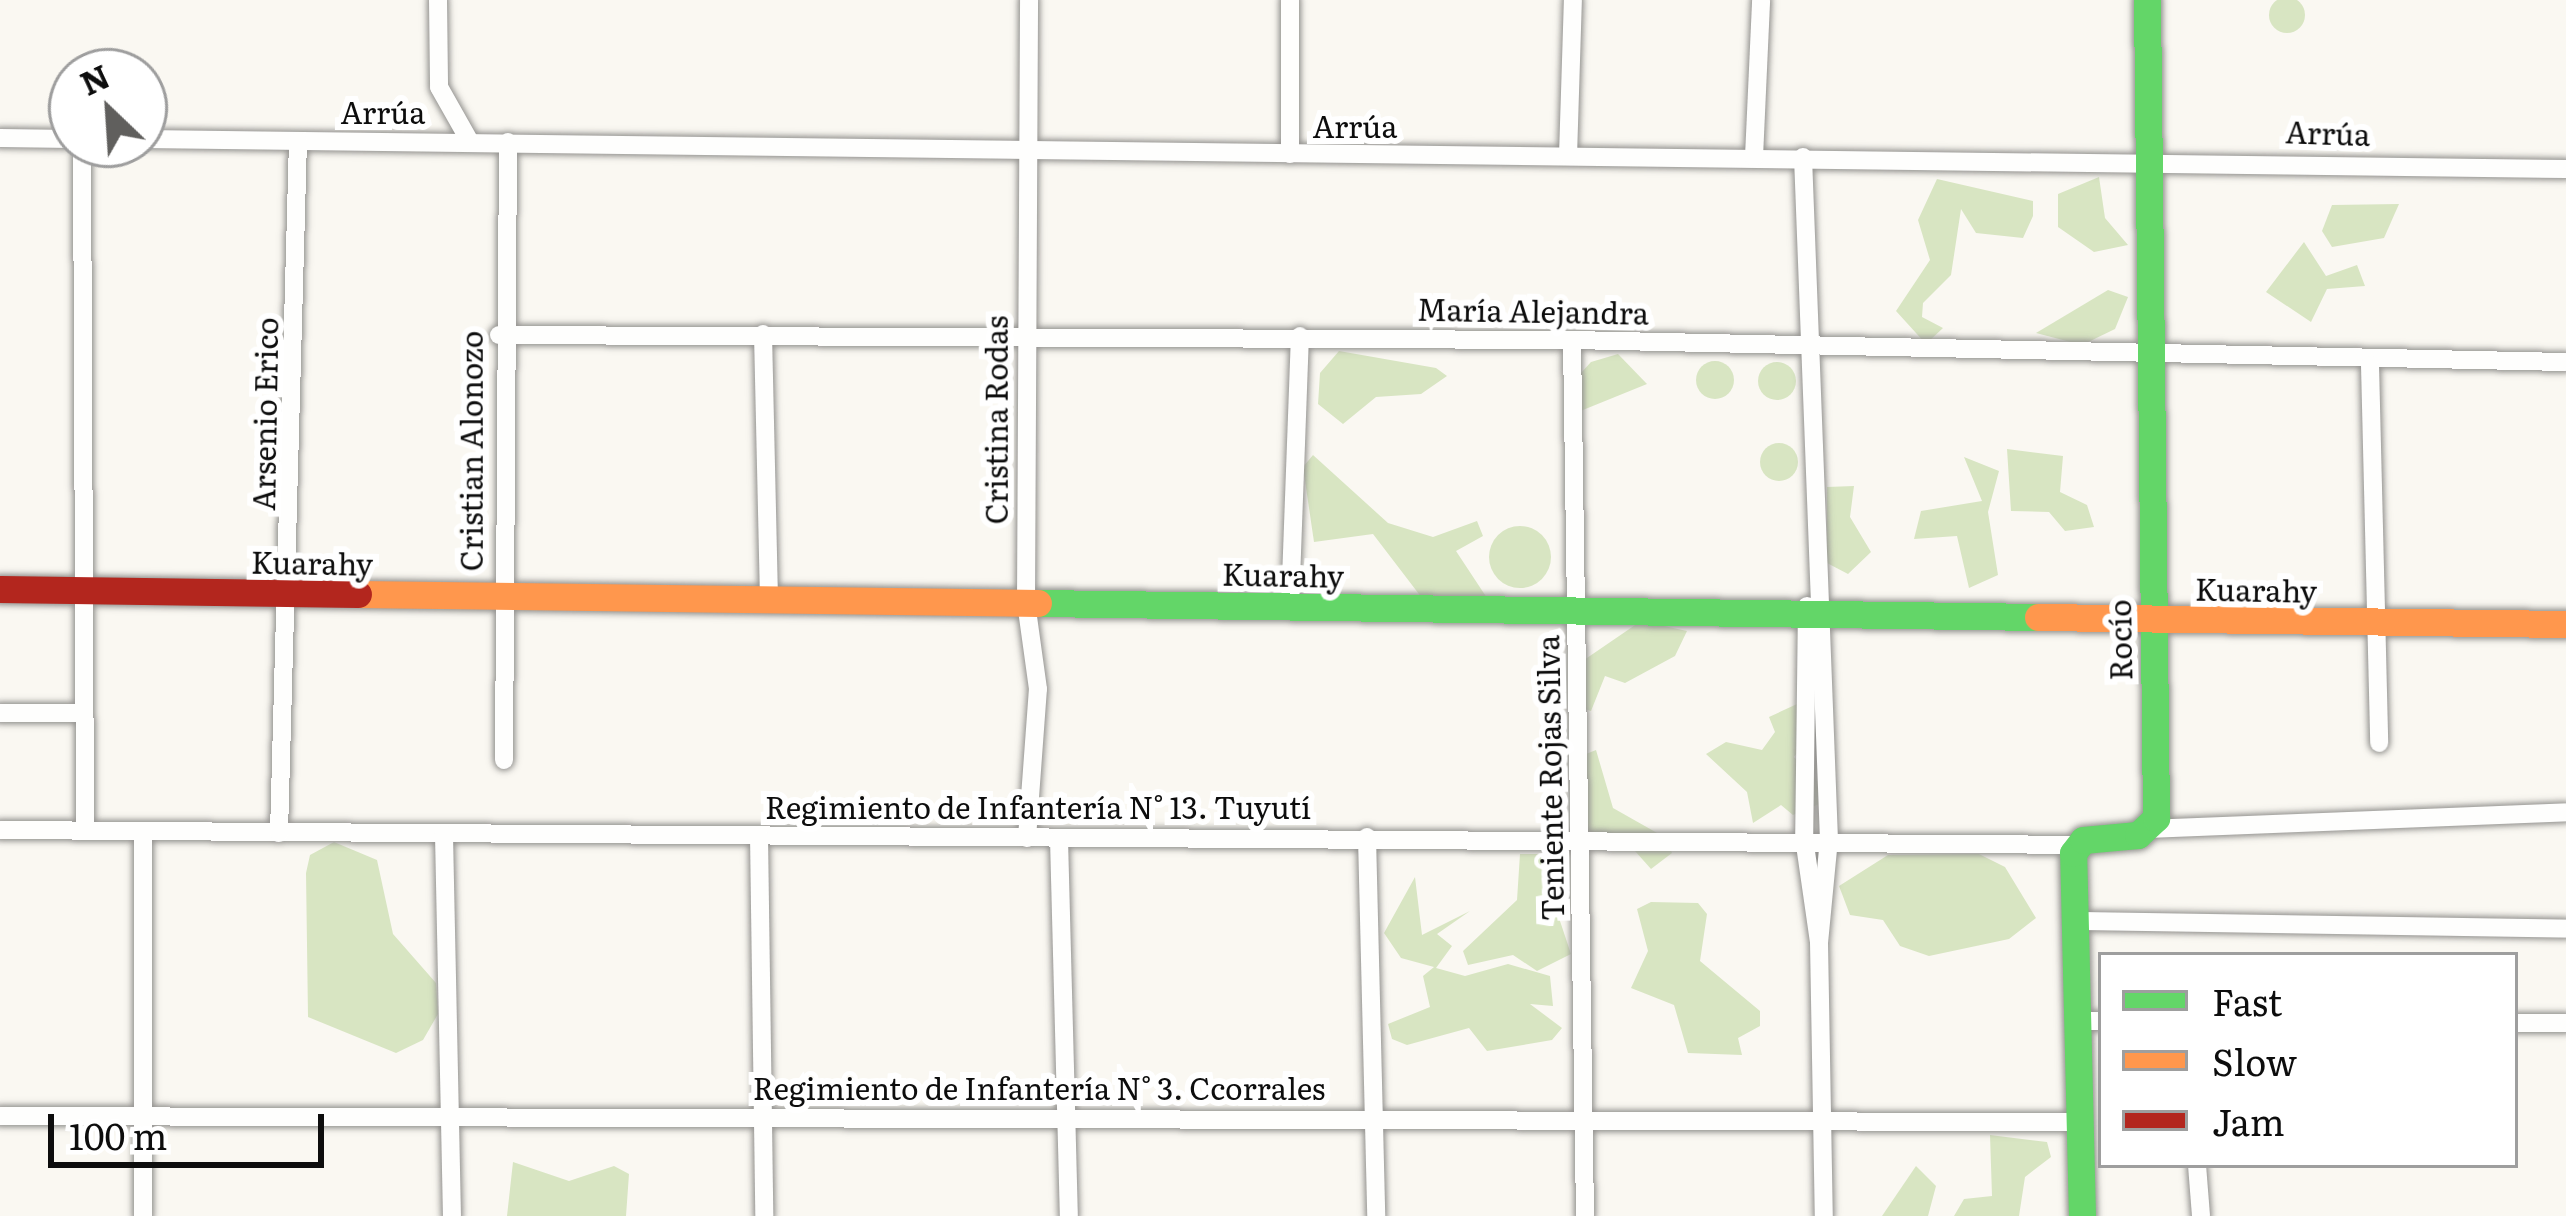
<!DOCTYPE html>
<html>
<head>
<meta charset="utf-8">
<style>
  body { margin:0 }
  #map { position:relative; width:2566px; height:1216px; overflow:hidden; background:#faf8f2; font-family:Literata,serif }
  div>[style] { position:absolute }
  .forest>* { inset:0; background:#d8e5c2 }
  .round { border-radius:50% }
  .roads { filter:drop-shadow(0 0 3px #949390) drop-shadow(0 0 3px #949390) }
  .street>* { height:18px; margin:-9px; padding:0 9px; transform-origin:9px; border-radius:9px; background:#fefefd }
  .fast>* { height:27px; margin:-13.5px; padding:0 13.5px; transform-origin:13.5px; border-radius:13.5px; background:#63d668 }
  .slow>* { height:27px; margin:-13.5px; padding:0 13.5px; transform-origin:13.5px; border-radius:13.5px; background:#ff974d }
  .jam>* { height:27px; margin:-13.5px; padding:0 13.5px; transform-origin:13.5px; border-radius:13.5px; background:#b3261e }
  span { translate:-50% -50%; white-space:nowrap; text-align:center; line-height:1.15; -webkit-text-stroke:12px #fff; paint-order:stroke }
  .street-label { font-size:30px; color:#0d0d0d }
  .legend { position:absolute; left:2098px; top:952px; width:420px; height:216px; box-sizing:border-box; background:#fff; border:3px solid #9e9e9e; margin:0; padding:15px 21px; list-style:none; font-size:36px; color:#0d0d0d }
  .legend li { display:flex; align-items:center; gap:24px; height:60px }
  .legend b { width:60px; border:3px solid #9e9e9e }
  .north { position:absolute; left:48px; top:48px; width:120px; height:120px; box-sizing:border-box; background:#fff; border:3px solid #9e9e9e; border-radius:50%; rotate:335deg; font-size:33px; font-weight:700; line-height:48px; text-align:center; color:#0d0d0d }
  .north::after { content:''; display:block; margin:auto; width:42px; height:54px; background:#605f5d; clip-path:polygon(50% 0,100% 100%,50% 72%,0 100%) }
  .scale { position:absolute; left:48px; top:1114px; width:276px; height:54px; box-sizing:border-box; border:6px solid #0d0d0d; border-top:0; padding-left:15px; font-size:36px; line-height:42px; white-space:nowrap; color:#0d0d0d; -webkit-text-stroke:9px #fff; paint-order:stroke }
</style>
</head>
<body>
<div id="map">
  <div class="forest">
    <div class="round" style="left:2269px;top:-3px;width:36px;height:36px"></div>
    <div style="clip-path:polygon(2099px 177px,2105px 218px,2128px 245px,2094px 252px,2058px 227px,2058px 194px)"></div>
    <div style="clip-path:polygon(1937px 179px,2033px 201px,2033px 216px,2023px 238px,1976px 233px,1961px 209px,1951px 275px,1923px 303px,1922px 317px,1943px 328px,1926px 344px,1896px 311px,1930px 260px,1918px 220px)"></div>
    <div style="clip-path:polygon(2399px 204px,2384px 238px,2332px 247px,2322px 231px,2332px 205px)"></div>
    <div style="clip-path:polygon(2304px 242px,2326px 276px,2357px 265px,2365px 286px,2327px 289px,2311px 322px,2266px 292px)"></div>
    <div style="clip-path:polygon(2108px 290px,2128px 297px,2115px 329px,2082px 345px,2036px 333px)"></div>
    <div style="clip-path:polygon(1339px 351px,1436px 368px,1447px 376px,1421px 394px,1376px 397px,1343px 424px,1318px 404px,1320px 373px)"></div>
    <div style="clip-path:polygon(1618px 354px,1647px 384px,1578px 412px,1570px 385px,1591px 362px)"></div>
    <div class="round" style="left:1696px;top:361px;width:38px;height:38px"></div>
    <div class="round" style="left:1758px;top:362px;width:38px;height:38px"></div>
    <div class="round" style="left:1760px;top:443px;width:38px;height:38px"></div>
    <div style="clip-path:polygon(2007px 449px,2063px 456px,2060px 492px,2087px 505px,2094px 527px,2065px 531px,2049px 512px,2011px 511px)"></div>
    <div style="clip-path:polygon(1313px 455px,1388px 523px,1433px 537px,1477px 521px,1483px 536px,1456px 551px,1487px 598px,1425px 602px,1373px 534px,1314px 542px,1303px 467px)"></div>
    <div style="clip-path:polygon(1964px 457px,1999px 471px,1988px 512px,1998px 575px,1969px 588px,1957px 536px,1914px 539px,1921px 511px,1982px 501px)"></div>
    <div style="clip-path:polygon(1854px 486px,1850px 517px,1871px 552px,1848px 574px,1827px 563px,1827px 487px)"></div>
    <div class="round" style="left:1489px;top:526px;width:62px;height:62px"></div>
    <div style="clip-path:polygon(1641px 621px,1687px 631px,1675px 656px,1625px 683px,1605px 676px,1591px 711px,1578px 707px,1584px 660px)"></div>
    <div style="clip-path:polygon(1797px 704px,1814px 730px,1794px 757px,1818px 782px,1819px 804px,1793px 815px,1781px 805px,1753px 823px,1747px 792px,1706px 754px,1726px 742px,1762px 750px,1775px 732px,1769px 717px)"></div>
    <div style="clip-path:polygon(1596px 750px,1613px 808px,1666px 838px,1672px 853px,1651px 869px,1627px 842px,1588px 831px,1581px 756px)"></div>
    <div style="clip-path:polygon(334px 842px,377px 860px,393px 934px,436px 983px,438px 1014px,423px 1040px,396px 1053px,308px 1017px,306px 873px,310px 855px)"></div>
    <div style="clip-path:polygon(1520px 854px,1551px 854px,1560px 866px,1556px 909px,1571px 954px,1537px 971px,1513px 955px,1468px 965px,1463px 951px,1517px 900px)"></div>
    <div style="clip-path:polygon(1979px 854px,2005px 867px,2036px 918px,2009px 939px,1929px 956px,1900px 946px,1883px 920px,1850px 915px,1839px 886px,1888px 855px)"></div>
    <div style="clip-path:polygon(1415px 877px,1422px 935px,1470px 911px,1437px 934px,1452px 946px,1436px 968px,1465px 976px,1508px 964px,1550px 976px,1553px 1006px,1530px 1004px,1562px 1028px,1552px 1040px,1487px 1051px,1469px 1028px,1407px 1045px,1392px 1039px,1388px 1024px,1430px 1007px,1423px 976px,1434px 967px,1401px 958px,1384px 933px)"></div>
    <div style="clip-path:polygon(1651px 902px,1698px 903px,1707px 914px,1700px 961px,1760px 1011px,1760px 1026px,1738px 1038px,1742px 1055px,1688px 1053px,1674px 1005px,1631px 988px,1648px 951px,1637px 909px)"></div>
    <div style="clip-path:polygon(1990px 1135px,2047px 1142px,2051px 1157px,2025px 1177px,2019px 1216px,1954px 1216px,1964px 1199px,1992px 1196px)"></div>
    <div style="clip-path:polygon(513px 1162px,569px 1181px,614px 1166px,629px 1174px,626px 1216px,507px 1216px)"></div>
    <div style="clip-path:polygon(1916px 1166px,1936px 1186px,1928px 1216px,1882px 1216px)"></div>
  </div>
  <div class="roads">
    <div class="street">
      <div style="left:438px;top:0;width:87px;rotate:89.3deg"></div>
      <div style="left:439px;top:87px;width:61px;rotate:60.5deg"></div>
      <div style="left:0;top:138px;width:72px;rotate:0.8deg"></div>
      <div style="left:144px;top:139px;width:2422px;rotate:0.71deg"></div>
      <div style="left:82px;top:144px;width:687px;rotate:89.75deg"></div>
      <div style="left:1290px;top:154px;width:154px;rotate:-90deg"></div>
      <div style="left:1568px;top:156px;width:156px;rotate:-88.2deg"></div>
      <div style="left:1754px;top:157px;width:157px;rotate:-87.4deg"></div>
      <div style="left:1803px;top:157px;width:682px;rotate:87.82deg"></div>
      <div style="left:1829px;top:839px;width:103px;rotate:95.5deg"></div>
      <div style="left:763px;top:334px;width:267px;rotate:88.7deg"></div>
      <div style="left:499px;top:335px;width:1073px;rotate:0.27deg"></div>
      <div style="left:1572px;top:340px;width:994px;rotate:1.27deg"></div>
      <div style="left:1572px;top:340px;width:876px;rotate:89.15deg"></div>
      <div style="left:2370px;top:365px;width:378px;rotate:88.6deg"></div>
      <div style="left:1807px;top:606px;width:232px;rotate:90.7deg"></div>
      <div style="left:1804px;top:838px;width:105px;rotate:81.8deg"></div>
      <div style="left:1819px;top:942px;width:274px;rotate:89deg"></div>
      <div style="left:1290px;top:607px;width:271px;rotate:-87.9deg"></div>
      <div style="left:0;top:713px;width:83px"></div>
      <div style="left:504px;top:760px;width:618px;rotate:-89.63deg"></div>
      <div style="left:2150px;top:829px;width:416px;rotate:-2.3deg"></div>
      <div style="left:0;top:830px;width:2076px;rotate:0.41deg"></div>
      <div style="left:143px;top:831px;width:385px;rotate:90deg"></div>
      <div style="left:279px;top:833px;width:692px;rotate:-88.43deg"></div>
      <div style="left:444px;top:835px;width:381px;rotate:88.8deg"></div>
      <div style="left:759px;top:835px;width:381px;rotate:89.2deg"></div>
      <div style="left:1367px;top:837px;width:379px;rotate:88.6deg"></div>
      <div style="left:1027px;top:838px;width:149px;rotate:-85.8deg"></div>
      <div style="left:1038px;top:689px;width:87px;rotate:-97.9deg"></div>
      <div style="left:1026px;top:603px;width:603px;rotate:-89.71deg"></div>
      <div style="left:1059px;top:839px;width:377px;rotate:88.5deg"></div>
      <div style="left:2075px;top:921px;width:491px;rotate:0.9deg"></div>
      <div style="left:2077px;top:1021px;width:24px"></div>
      <div style="left:2515px;top:1023px;width:51px"></div>
      <div style="left:0;top:1116px;width:2078px;rotate:0.17deg"></div>
      <div style="left:2197px;top:1165px;width:51px;rotate:85.5deg"></div>
    </div>
    <div class="fast">
      <div style="left:1038px;top:603px;width:1000px;rotate:0.8deg"></div>
      <div style="left:2082px;top:1216px;width:363px;rotate:-91.4deg"></div>
      <div style="left:2073px;top:853px;width:16px;rotate:-52deg"></div>
      <div style="left:2083px;top:840px;width:55px;rotate:-5.2deg"></div>
      <div style="left:2138px;top:835px;width:25px;rotate:-43deg"></div>
      <div style="left:2156px;top:818px;width:818px;rotate:-90.63deg"></div>
    </div>
    <div class="slow">
      <div style="left:358px;top:594px;width:680px;rotate:0.76deg"></div>
      <div style="left:2038px;top:617px;width:528px;rotate:0.76deg"></div>
    </div>
    <div class="jam">
      <div style="left:0;top:589px;width:358px;rotate:0.8deg"></div>
    </div>
  </div>
  <div class="street-label">
    <span style="left:383px;top:111px">Arrúa</span>
    <span style="left:1355px;top:125px">Arrúa</span>
    <span style="left:2328px;top:132px;rotate:2deg">Arrúa</span>
    <span style="left:1533px;top:310px;rotate:1deg">María Alejandra</span>
    <span style="left:264px;top:414px;rotate:-89deg">Arsenio Erico</span>
    <span style="left:995px;top:420px;rotate:-90deg">Cristina Rodas</span>
    <span style="left:470px;top:451px;rotate:-90deg">Cristian Alonozo</span>
    <span style="left:312px;top:562px;rotate:1deg">Kuarahy</span>
    <span style="left:1283px;top:574px;rotate:1deg">Kuarahy</span>
    <span style="left:2256px;top:589px;rotate:1deg">Kuarahy</span>
    <span style="left:2119px;top:640px;rotate:-91deg">Rocío</span>
    <span style="left:1549px;top:778px;rotate:-91deg">Teniente Rojas Silva</span>
    <span style="left:1038px;top:806px">Regimiento de Infantería N° 13. Tuyutí</span>
    <span style="left:1039px;top:1087px">Regimiento de Infantería N° 3. Ccorrales</span>
  </div>
  <ul class="legend">
  <li><b style="height:15px;background:#63d668"></b>Fast</li>
  <li><b style="height:15px;background:#ff974d"></b>Slow</li>
  <li><b style="height:15px;background:#b3261e"></b>Jam</li>
  </ul>
  <div class="north">N</div>
  <div class="scale">100 m</div>
</div>
</body>
</html>
